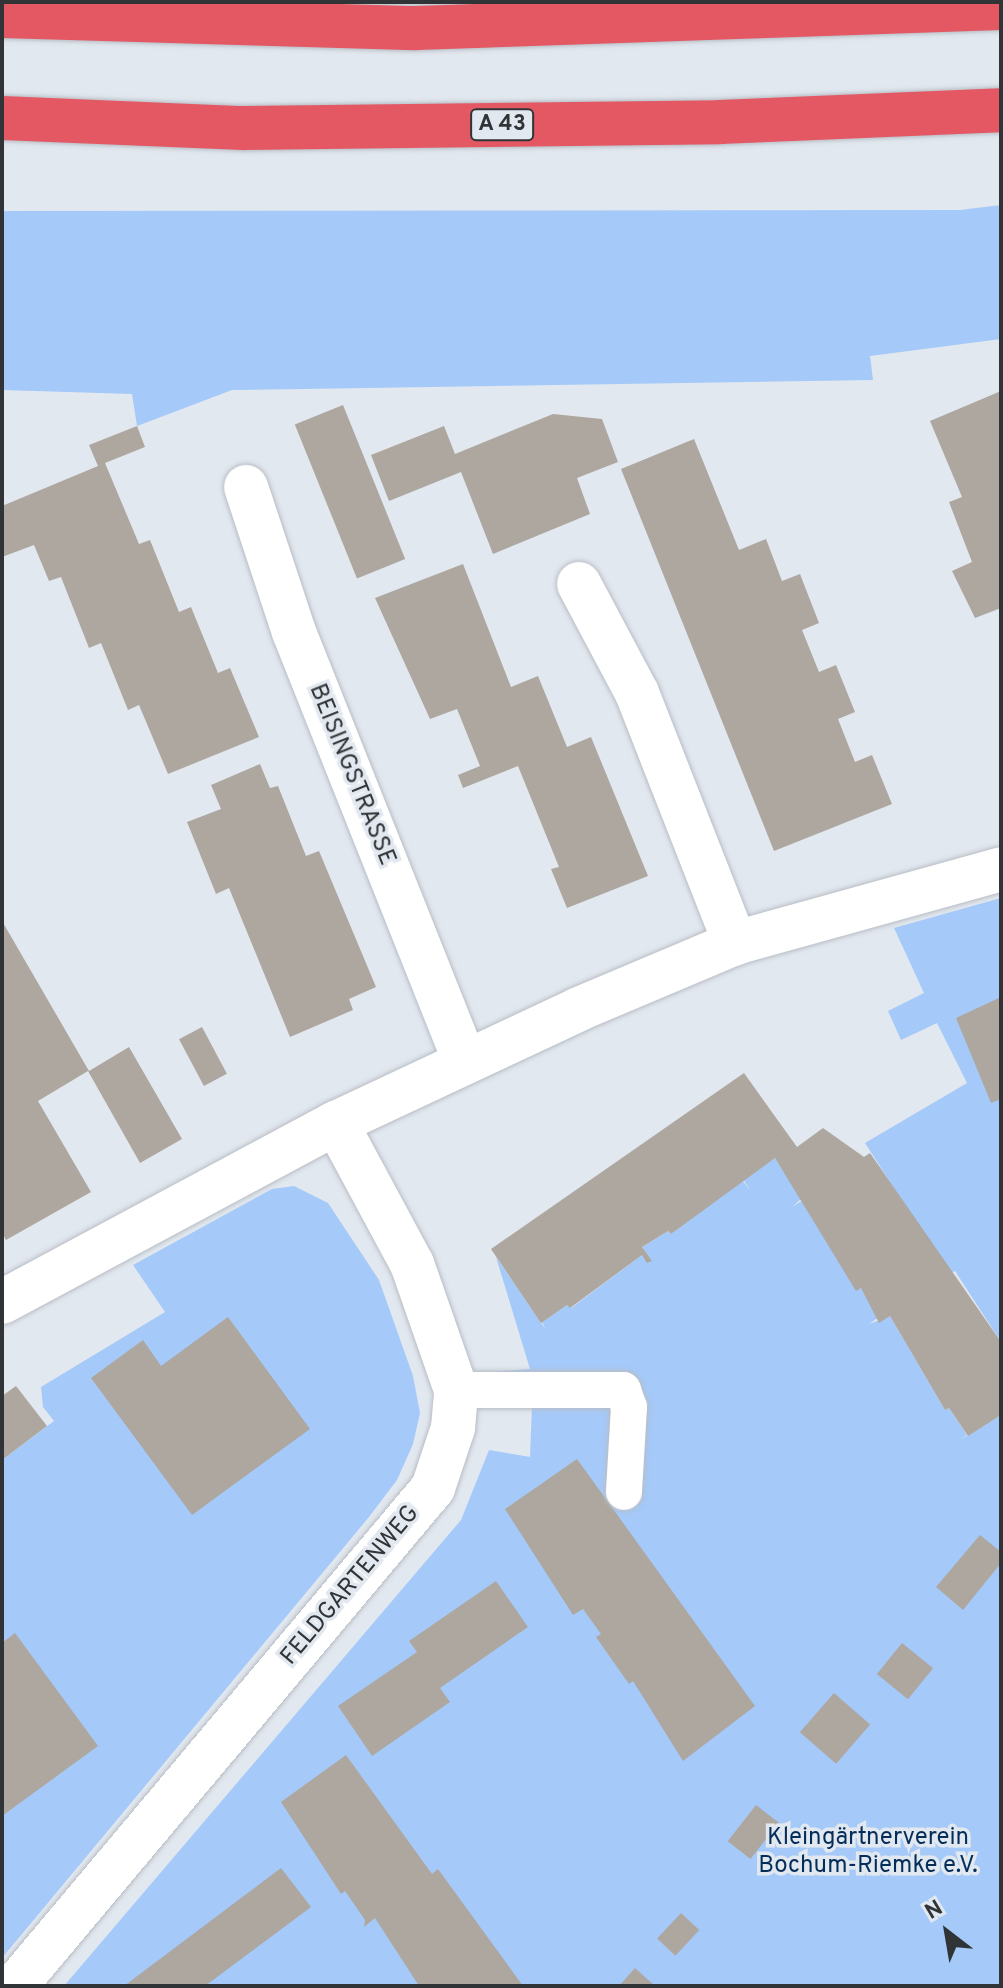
<!DOCTYPE html>
<html>
<head>
<meta charset="utf-8">
<style>
  body { margin:0 }
  #map { position:relative; width:1003px; height:1988px; overflow:hidden; background:#e2e8ef; font-family:Overpass,sans-serif }
  div>[style] { position:absolute }
  .green>* { inset:0; background:#a5c9f8 }
  .building>* { inset:0; background:#ada7a0; transform-origin:0 0 }
  .roads { filter:drop-shadow(0 0 2px #b8bdc5) drop-shadow(0 0 2px #b8bdc5) }
  .lane>* { height:36px; margin:-18px; padding:0 18px; transform-origin:18px; border-radius:18px; background:#fff }
  .street>* { height:44px; margin:-22px; padding:0 22px; transform-origin:22px; border-radius:22px; background:#fff }
  .highway>* { height:44px; margin:-22px; padding:0 22px; transform-origin:22px; border-radius:22px; background:#e45864 }
  span { translate:-50% -50%; white-space:nowrap; text-align:center; line-height:1.15; -webkit-text-stroke:7px #e2e8ef; paint-order:stroke }
  .shield-label span { padding:2px 6px; background:#e2e8ef; border:2px solid; border-radius:6px; -webkit-text-stroke-width:0 }
  .shield-label { font-size:22px; color:#313437; font-weight:700 }
  .street-label { font-size:24px; color:#313437 }
  .park-label { font-size:24px; color:#042d59 }
  .frame { position:absolute; inset:0; border:4px solid #313437; pointer-events:none }
  .north { position:absolute; left:907px; top:1892px; width:80px; height:80px; -webkit-text-stroke:6px #e2e8ef; paint-order:stroke; rotate:329deg; font-size:22px; font-weight:700; line-height:32px; text-align:center; color:#313437 }
  .north::after { content:''; display:block; margin:auto; width:28px; height:36px; background:#313437; clip-path:polygon(50% 0,100% 100%,50% 72%,0 100%) }
</style>
</head>
<body>
<div id="map">
  <div class="green">
    <div style="clip-path:polygon(1001px 205px,1001px 339px,870px 356px,873px 380px,232px 390px,137px 426px,132px 394px,2px 390px,2px 211px,960px 210px)"></div>
    <div style="clip-path:polygon(1001px 898px,1001px 1342px,955px 1271px,949px 1274px,865px 1143px,967px 1083px,937px 1023px,901px 1040px,888px 1011px,924px 993px,894px 928px)"></div>
    <div style="clip-path:polygon(775px 1158px,802px 1198px,792px 1207px,803px 1200px,856px 1290px,861px 1288px,879px 1317px,869px 1324px,890px 1316px,945px 1410px,949px 1408px,967px 1435px,960px 1440px,1001px 1415px,1001px 1986px,64px 1986px,461px 1520px,489px 1450px,530px 1457px,532px 1406px,491px 1372px,530px 1369px,496px 1257px,546px 1330px,542px 1322px,567px 1305px,571px 1308px,642px 1255px,651px 1261px,642px 1247px,668px 1231px,671px 1234px,742px 1180px,750px 1190px,743px 1179px)"></div>
    <div style="clip-path:polygon(294px 1186px,328px 1203px,379px 1280px,413px 1376px,420px 1413px,413px 1444px,397px 1480px,369px 1517px,2px 1958px,2px 1460px,54px 1421px,43px 1407px,41px 1387px,165px 1312px,133px 1265px,272px 1189px)"></div>
  </div>
  <div class="building">
    <div style="clip-path:polygon(1001px 391px,1001px 608px,975px 618px,952px 571px,972px 562px,949px 502px,962px 497px,930px 421px)"></div>
    <div style="left:343px;top:405px;width:166px;height:52px;rotate:68deg"></div>
    <div style="clip-path:polygon(553px 414px,602px 419px,618px 462px,577px 478px,590px 514px,493px 554px,461px 472px,389px 501px,371px 455px,444px 426px,455px 454px)"></div>
    <div style="clip-path:polygon(137px 426px,145px 447px,105px 463px,139px 544px,150px 540px,179px 612px,191px 607px,218px 673px,230px 668px,259px 737px,168px 774px,139px 705px,128px 710px,101px 643px,89px 648px,61px 577px,49px 581px,34px 545px,2px 557px,2px 506px,98px 466px,89px 445px)"></div>
    <div style="clip-path:polygon(694px 439px,739px 550px,766px 539px,782px 581px,800px 574px,819px 623px,802px 630px,819px 672px,836px 665px,855px 712px,838px 719px,855px 762px,872px 755px,892px 804px,774px 851px,621px 469px)"></div>
    <div style="clip-path:polygon(463px 564px,511px 687px,538px 676px,567px 747px,591px 737px,648px 876px,567px 908px,551px 869px,559px 867px,518px 766px,463px 788px,458px 775px,480px 766px,457px 709px,430px 719px,375px 598px)"></div>
    <div style="clip-path:polygon(260px 764px,270px 788px,278px 786px,306px 856px,319px 851px,376px 987px,349px 999px,353px 1010px,290px 1037px,229px 888px,216px 894px,187px 822px,221px 809px,211px 785px)"></div>
    <div style="clip-path:polygon(2px 921px,89px 1071px,129px 1047px,182px 1139px,140px 1163px,88px 1071px,38px 1101px,91px 1192px,6px 1240px,2px 1233px)"></div>
    <div style="clip-path:polygon(1001px 997px,1001px 1099px,991px 1103px,956px 1018px)"></div>
    <div style="left:202px;top:1027px;width:53px;height:26px;rotate:62deg"></div>
    <div style="clip-path:polygon(744px 1073px,797px 1147px,823px 1128px,864px 1157px,870px 1153px,1001px 1342px,1001px 1415px,968px 1436px,949px 1408px,945px 1410px,890px 1316px,879px 1323px,861px 1288px,856px 1291px,775px 1158px,671px 1234px,668px 1231px,642px 1247px,652px 1261px,647px 1263px,642px 1255px,570px 1308px,567px 1305px,541px 1323px,491px 1249px)"></div>
    <div style="clip-path:polygon(228px 1317px,310px 1429px,192px 1515px,91px 1378px,143px 1340px,161px 1366px)"></div>
    <div style="clip-path:polygon(16px 1386px,47px 1426px,2px 1460px,2px 1396px)"></div>
    <div style="clip-path:polygon(577px 1459px,755px 1706px,683px 1761px,633px 1681px,629px 1684px,596px 1637px,601px 1634px,583px 1609px,573px 1615px,505px 1509px)"></div>
    <div style="clip-path:polygon(980px 1535px,1001px 1552px,1001px 1563px,963px 1610px,936px 1587px)"></div>
    <div style="clip-path:polygon(496px 1581px,528px 1627px,440px 1688px,450px 1702px,372px 1756px,338px 1706px,417px 1652px,409px 1641px)"></div>
    <div style="clip-path:polygon(15px 1633px,98px 1746px,2px 1816px,2px 1643px)"></div>
    <div style="left:902px;top:1643px;width:40px;height:40px;rotate:39deg"></div>
    <div style="left:834px;top:1693px;width:48px;height:52px;rotate:41deg"></div>
    <div style="clip-path:polygon(346px 1755px,432px 1874px,438px 1869px,523px 1986px,419px 1986px,375px 1918px,364px 1927px,365px 1920px,345px 1891px,341px 1894px,281px 1802px)"></div>
    <div style="left:756px;top:1805px;width:29px;height:46px;rotate:38deg"></div>
    <div style="clip-path:polygon(281px 1868px,311px 1907px,205px 1986px,124px 1986px)"></div>
    <div style="left:681px;top:1913px;width:25px;height:35px;rotate:43deg"></div>
    <div style="clip-path:polygon(635px 1968px,655px 1986px,619px 1986px)"></div>
  </div>
  <div class="roads">
    <div class="lane">
      <div style="left:456px;top:1390px;width:167px"></div>
      <div style="left:623px;top:1390px;width:18px;rotate:71deg"></div>
      <div style="left:629px;top:1407px;width:85px;rotate:93.4deg"></div>
    </div>
    <div class="street">
      <div style="left:246px;top:487px;width:153px;rotate:71.7deg"></div>
      <div style="left:294px;top:632px;width:461px;rotate:68.3deg"></div>
      <div style="left:579px;top:584px;width:123px;rotate:62deg"></div>
      <div style="left:637px;top:693px;width:269px;rotate:68.6deg"></div>
      <div style="left:2px;top:1302px;width:379px;rotate:-28.2deg"></div>
      <div style="left:336px;top:1123px;width:268px;rotate:-25.1deg"></div>
      <div style="left:579px;top:1009px;width:169px;rotate:-22.9deg"></div>
      <div style="left:735px;top:943px;width:276px;rotate:-15.5deg"></div>
      <div style="left:15px;top:1986px;width:650px;rotate:-49.99deg"></div>
      <div style="left:433px;top:1488px;width:63px;rotate:-71.6deg"></div>
      <div style="left:453px;top:1428px;width:38px;rotate:-85deg"></div>
      <div style="left:456px;top:1390px;width:133px;rotate:-109.2deg"></div>
      <div style="left:412px;top:1264px;width:160px;rotate:-118.3deg"></div>
    </div>
    <div class="highway">
      <div style="left:2px;top:16px;width:414px;rotate:1.7deg"></div>
      <div style="left:416px;top:28px;width:585px;rotate:-1.96deg"></div>
      <div style="left:2px;top:118px;width:242px;rotate:2.4deg"></div>
      <div style="left:244px;top:128px;width:476px;rotate:-0.7deg"></div>
      <div style="left:720px;top:122px;width:281px;rotate:-2.4deg"></div>
    </div>
  </div>
  <div class="shield-label">
    <span style="left:502px;top:125px">A 43</span>
  </div>
  <div class="street-label">
    <span style="left:351px;top:775px;rotate:68deg">BEISINGSTRASSE</span>
    <span style="left:351px;top:1586px;rotate:-50deg">FELDGARTENWEG</span>
  </div>
  <div class="park-label">
    <span style="left:868px;top:1853px">Kleingärtnerverein<br>Bochum-Riemke e.V.</span>
  </div>
  <div class="frame"></div>
  <div class="north">N</div>
</div>
</body>
</html>
